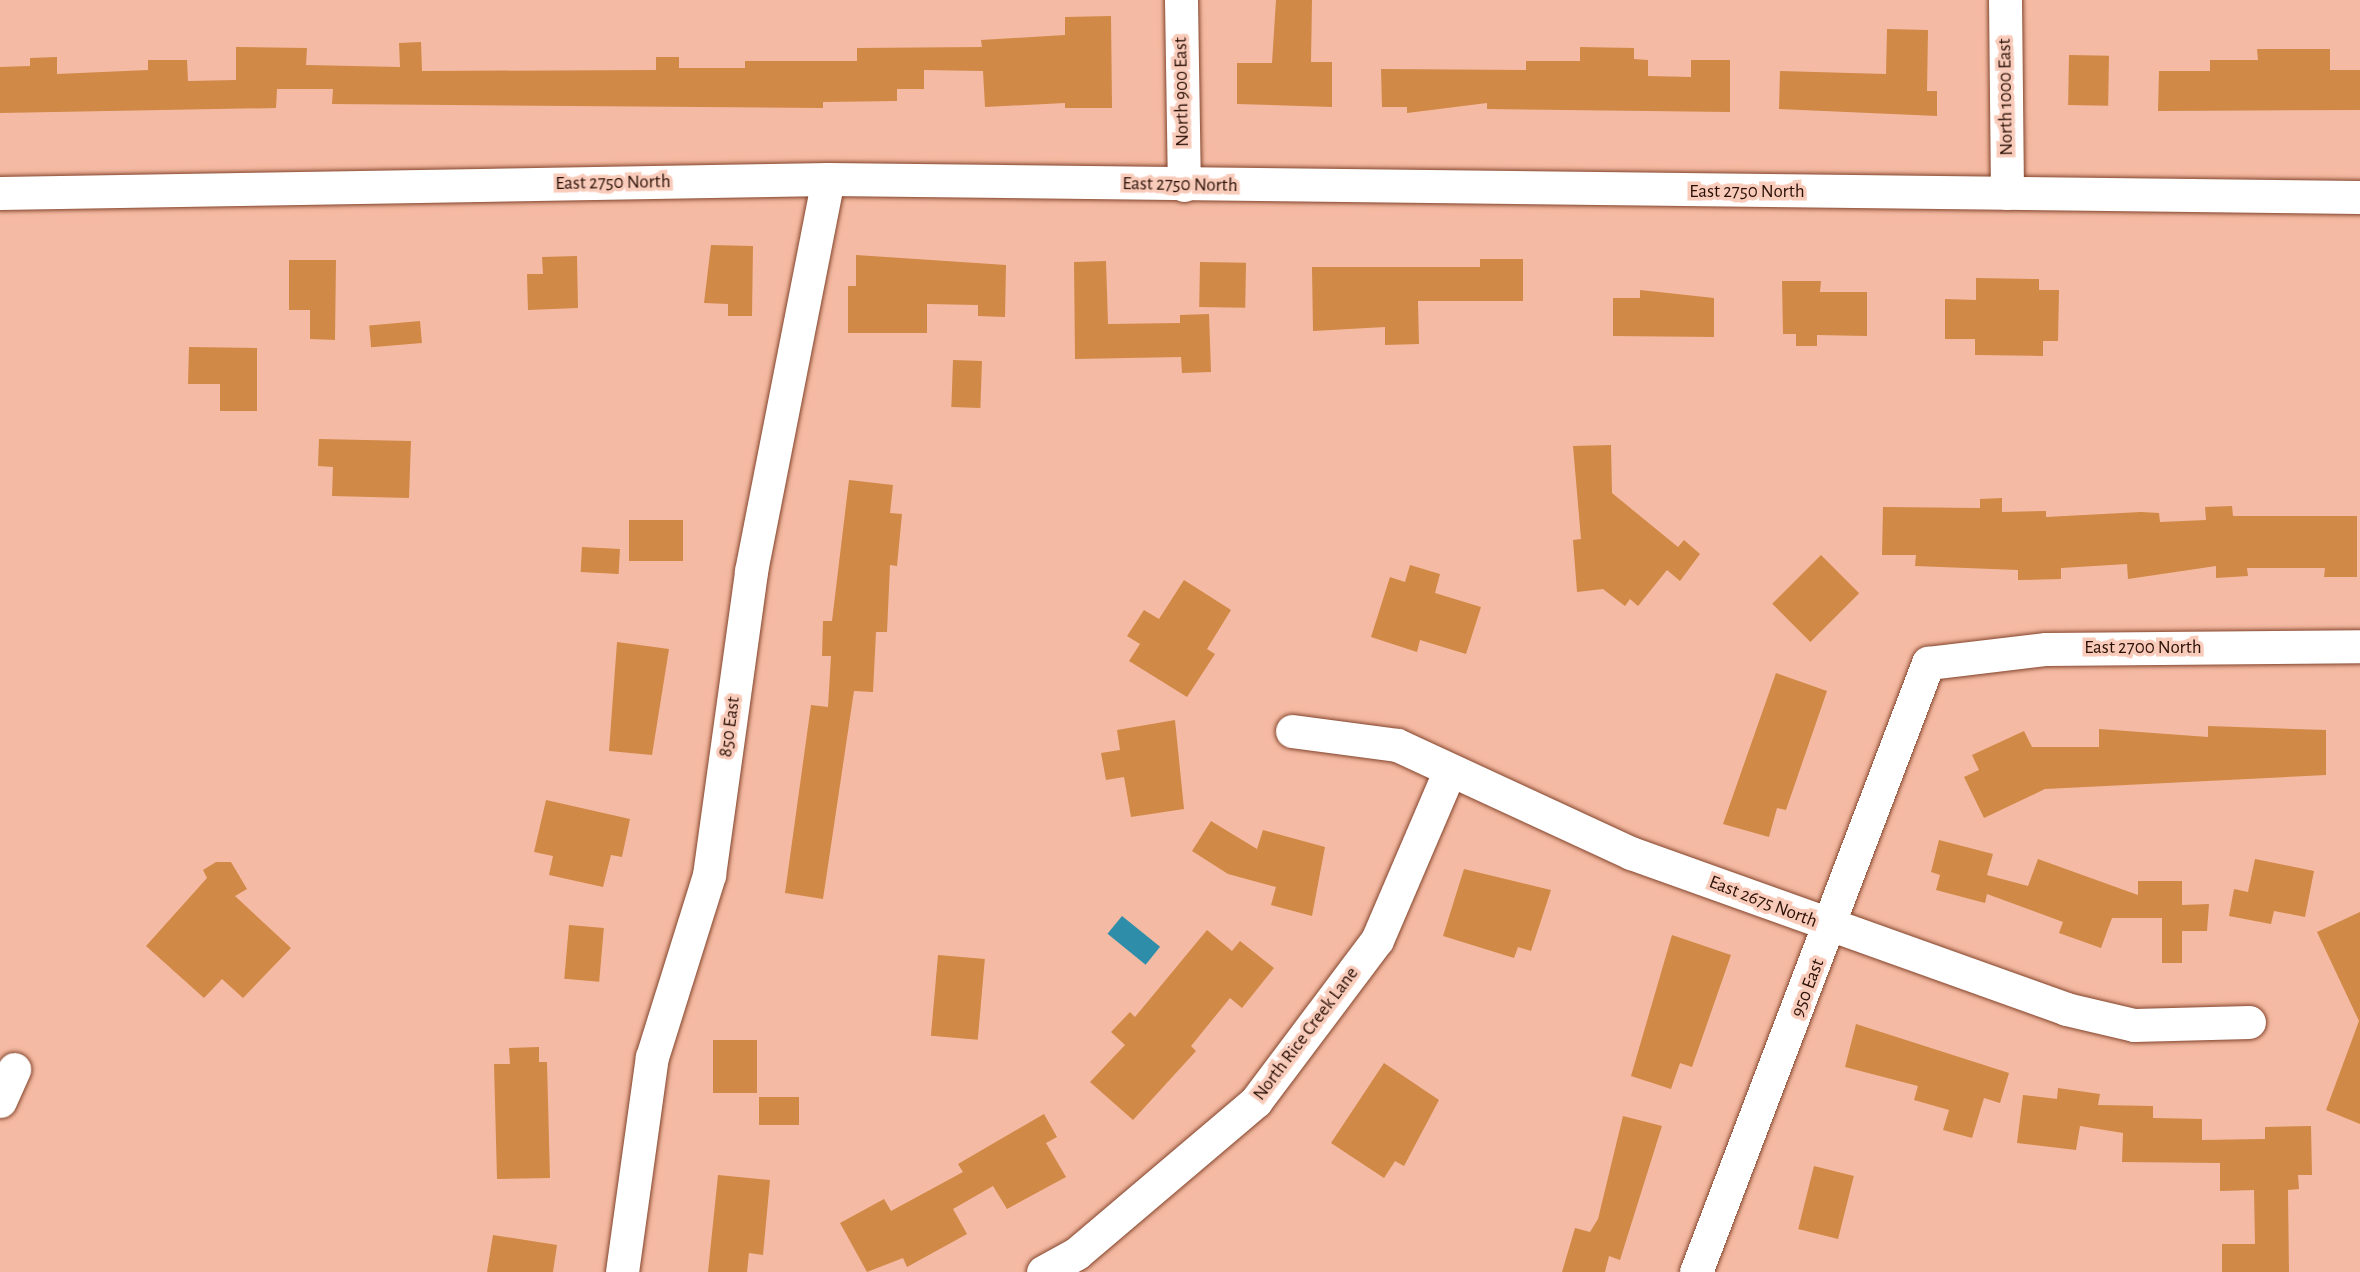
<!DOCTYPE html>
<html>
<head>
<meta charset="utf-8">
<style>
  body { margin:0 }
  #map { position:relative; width:2360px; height:1272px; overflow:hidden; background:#f5baa3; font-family:"Alegreya Sans",sans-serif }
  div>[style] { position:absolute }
  .water>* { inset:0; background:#2e8eaa; transform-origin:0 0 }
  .building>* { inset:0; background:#d08946; transform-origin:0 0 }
  .roads { filter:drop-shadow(0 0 2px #83442b) drop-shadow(0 0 2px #83442b) }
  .minor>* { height:33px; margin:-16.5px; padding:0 16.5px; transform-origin:16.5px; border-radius:16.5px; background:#fff }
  span { translate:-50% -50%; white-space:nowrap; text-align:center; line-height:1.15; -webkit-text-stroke:7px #f9cbba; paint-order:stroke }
  .street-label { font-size:19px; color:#2a1006 }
</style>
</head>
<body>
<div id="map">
  <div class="water">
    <div style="left:1122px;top:916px;width:49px;height:23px;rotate:39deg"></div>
  </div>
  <div class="building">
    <div style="clip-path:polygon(1276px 0,1312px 0,1311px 62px,1332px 62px,1332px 107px,1237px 104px,1237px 63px,1272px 63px)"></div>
    <div style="clip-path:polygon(1111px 16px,1112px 108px,1065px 108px,1065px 103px,985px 107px,983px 71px,924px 70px,924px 89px,897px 89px,897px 101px,823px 102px,823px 108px,332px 104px,333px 89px,277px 89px,276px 108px,0 113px,0 67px,30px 66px,30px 58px,57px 57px,57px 74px,148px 70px,148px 60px,187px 60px,188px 81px,236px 80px,236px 47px,307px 48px,306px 65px,400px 67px,399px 43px,421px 42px,422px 71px,656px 70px,656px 57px,679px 57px,679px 68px,745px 68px,745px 61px,857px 61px,857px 48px,982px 47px,981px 40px,1065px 35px,1065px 17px)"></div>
    <div style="clip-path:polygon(1887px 29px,1928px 30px,1927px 91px,1937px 91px,1937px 116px,1779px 109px,1780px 71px,1886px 74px)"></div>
    <div style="clip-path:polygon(1580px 47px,1634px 48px,1634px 59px,1648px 60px,1648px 76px,1691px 77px,1691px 60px,1730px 60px,1730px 112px,1487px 109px,1487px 103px,1407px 113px,1407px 107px,1382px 107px,1381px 69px,1526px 70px,1526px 61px,1580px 61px)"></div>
    <div style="clip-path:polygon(2257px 49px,2330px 49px,2330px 70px,2360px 70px,2360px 110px,2158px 111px,2159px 71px,2210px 71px,2210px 60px,2258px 60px)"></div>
    <div style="left:2069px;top:55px;width:40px;height:50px;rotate:1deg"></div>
    <div style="clip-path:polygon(711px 245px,753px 246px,752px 316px,728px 316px,728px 304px,704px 303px)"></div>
    <div style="clip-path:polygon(856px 255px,1006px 265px,1005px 317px,978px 316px,978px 305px,927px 304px,927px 333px,848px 333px,848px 286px,856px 286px)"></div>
    <div style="clip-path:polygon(577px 256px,578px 308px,528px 310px,527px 274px,543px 274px,542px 257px)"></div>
    <div style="clip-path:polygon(1480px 259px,1523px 259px,1523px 301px,1418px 301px,1419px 344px,1385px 345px,1385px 327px,1313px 331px,1312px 267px,1480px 267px)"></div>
    <div style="clip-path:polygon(289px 260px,336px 260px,335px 340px,310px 339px,310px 310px,289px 310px)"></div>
    <div style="clip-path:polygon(1106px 261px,1108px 324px,1180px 323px,1180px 315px,1209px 314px,1211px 372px,1182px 373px,1181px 357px,1075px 359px,1074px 262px)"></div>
    <div style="left:1200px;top:262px;width:46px;height:45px;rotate:1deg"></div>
    <div style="clip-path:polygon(1976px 278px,2039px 279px,2039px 290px,2059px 290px,2058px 341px,2043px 341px,2043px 356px,1975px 355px,1975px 339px,1945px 339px,1945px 299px,1976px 300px)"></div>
    <div style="clip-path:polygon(1782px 281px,1821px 281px,1820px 292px,1867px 292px,1867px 336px,1817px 335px,1817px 346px,1796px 346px,1796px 334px,1783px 334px)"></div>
    <div style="clip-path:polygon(1640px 290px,1714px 298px,1714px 337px,1613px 336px,1613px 298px,1640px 298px)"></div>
    <div style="left:420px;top:321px;width:22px;height:51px;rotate:85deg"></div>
    <div style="clip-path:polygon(189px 347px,257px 348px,257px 411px,220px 411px,220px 384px,188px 384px)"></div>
    <div style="left:953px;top:360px;width:29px;height:47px;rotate:2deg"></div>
    <div style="clip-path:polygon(319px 439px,411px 441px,409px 498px,332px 496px,333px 467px,318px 466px)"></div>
    <div style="clip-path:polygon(1611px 445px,1612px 493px,1678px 547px,1684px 540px,1700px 554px,1680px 581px,1667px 570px,1638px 606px,1630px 599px,1625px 606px,1603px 589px,1577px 592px,1573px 540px,1581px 539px,1573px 446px)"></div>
    <div style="clip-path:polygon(849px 480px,893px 485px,890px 513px,902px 514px,897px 566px,890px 565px,887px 632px,876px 632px,873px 692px,854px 691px,823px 899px,785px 893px,811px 705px,828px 707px,831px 656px,822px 656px,823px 621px,832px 621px)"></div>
    <div style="clip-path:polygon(2002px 498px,2002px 512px,2046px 511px,2046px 517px,2141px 512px,2159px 513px,2160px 522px,2206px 520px,2205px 507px,2232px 506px,2233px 516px,2357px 516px,2357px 577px,2324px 577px,2325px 568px,2247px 568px,2248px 576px,2216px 578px,2216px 566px,2128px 579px,2127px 564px,2061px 568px,2061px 579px,2018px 580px,2018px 570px,1915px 566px,1916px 555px,1882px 555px,1883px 507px,1980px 508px,1980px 499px)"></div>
    <div style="left:629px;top:520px;width:54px;height:41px"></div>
    <div style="left:582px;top:547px;width:38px;height:25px;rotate:3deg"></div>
    <div style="left:1821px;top:555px;width:54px;height:69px;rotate:45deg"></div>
    <div style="clip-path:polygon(1410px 565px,1440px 574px,1435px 593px,1481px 607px,1466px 654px,1420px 640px,1417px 652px,1371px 637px,1390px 577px,1405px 582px)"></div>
    <div style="clip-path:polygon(1184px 580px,1231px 610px,1207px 649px,1215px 654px,1187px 697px,1129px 661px,1140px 644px,1127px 636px,1144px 610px,1159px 619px)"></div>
    <div style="clip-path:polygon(617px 642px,669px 649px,652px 755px,609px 751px)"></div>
    <div style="clip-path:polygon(1776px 673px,1827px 691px,1786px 810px,1777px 808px,1769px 837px,1723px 824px)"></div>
    <div style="clip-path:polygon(1175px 720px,1184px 809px,1131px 817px,1124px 777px,1106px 780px,1101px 753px,1120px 750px,1117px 730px)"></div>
    <div style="clip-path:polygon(2208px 726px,2326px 730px,2326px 775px,2045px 789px,1984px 818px,1964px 777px,1979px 770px,1972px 755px,2024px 731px,2032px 747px,2099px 747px,2099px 729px,2208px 737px)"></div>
    <div style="clip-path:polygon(546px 800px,630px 819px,622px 857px,611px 855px,603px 887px,549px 875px,553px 856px,534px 852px)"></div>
    <div style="clip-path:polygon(1211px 821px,1257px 849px,1263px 830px,1325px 847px,1312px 916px,1271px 905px,1276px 887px,1228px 874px,1192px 851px)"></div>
    <div style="clip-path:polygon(1939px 840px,1993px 854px,1987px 875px,2028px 886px,2038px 859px,2138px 895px,2138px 881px,2182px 881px,2182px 905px,2209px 904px,2207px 931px,2182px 931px,2182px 963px,2162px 963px,2162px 918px,2112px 918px,2101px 948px,2059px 933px,2063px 922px,1987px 894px,1985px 903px,1936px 890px,1940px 875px,1931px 872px)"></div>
    <div style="clip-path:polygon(2255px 859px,2314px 871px,2305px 917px,2274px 911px,2271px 924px,2229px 916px,2234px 889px,2248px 892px)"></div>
    <div style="clip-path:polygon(216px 862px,231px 862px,247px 889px,235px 896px,291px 948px,243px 998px,222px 979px,204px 998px,146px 946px,207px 878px,203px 870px)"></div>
    <div style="clip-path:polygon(1464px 869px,1551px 890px,1531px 951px,1518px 947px,1514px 958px,1443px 936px)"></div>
    <div style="clip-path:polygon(2360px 912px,2360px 1124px,2326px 1110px,2359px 1021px,2317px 932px)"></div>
    <div style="left:569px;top:925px;width:35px;height:54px;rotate:5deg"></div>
    <div style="clip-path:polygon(1207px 930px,1232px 951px,1240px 941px,1274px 968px,1242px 1008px,1230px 998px,1191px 1046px,1196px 1051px,1133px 1120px,1090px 1082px,1125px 1045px,1111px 1032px,1130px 1012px,1135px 1017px)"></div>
    <div style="clip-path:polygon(1672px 935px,1731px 955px,1692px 1067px,1680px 1063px,1671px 1089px,1631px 1076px)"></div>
    <div style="left:938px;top:955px;width:47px;height:81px;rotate:5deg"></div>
    <div style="clip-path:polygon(1856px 1024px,2009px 1073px,2000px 1103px,1984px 1098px,1972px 1138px,1943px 1130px,1949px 1110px,1914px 1100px,1918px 1086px,1845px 1067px)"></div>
    <div style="left:713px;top:1040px;width:44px;height:53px"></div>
    <div style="clip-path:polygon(539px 1047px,539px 1062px,547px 1062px,550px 1178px,497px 1179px,494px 1064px,510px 1064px,509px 1048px)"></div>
    <div style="clip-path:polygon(1384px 1063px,1439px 1100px,1404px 1166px,1395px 1161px,1384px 1178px,1331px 1143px)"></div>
    <div style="clip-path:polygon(2058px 1088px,2100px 1094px,2098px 1105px,2153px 1106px,2153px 1118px,2202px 1119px,2202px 1140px,2265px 1139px,2265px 1127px,2311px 1126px,2312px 1175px,2298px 1175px,2299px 1189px,2288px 1190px,2289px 1272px,2222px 1272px,2222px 1244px,2255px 1244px,2254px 1190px,2220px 1191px,2220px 1163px,2122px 1162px,2123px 1133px,2080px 1126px,2076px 1150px,2017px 1143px,2023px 1095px,2057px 1099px)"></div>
    <div style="left:759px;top:1097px;width:40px;height:28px"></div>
    <div style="clip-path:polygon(1044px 1114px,1057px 1137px,1046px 1143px,1066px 1177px,1007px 1209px,993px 1186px,953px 1209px,967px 1234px,907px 1267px,903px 1258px,867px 1272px,840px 1223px,884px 1199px,891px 1211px,963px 1172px,958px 1164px)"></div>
    <div style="clip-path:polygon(1623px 1116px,1662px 1126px,1620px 1260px,1609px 1256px,1605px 1272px,1562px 1272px,1575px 1228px,1590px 1232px,1598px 1219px)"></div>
    <div style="left:1814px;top:1166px;width:41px;height:65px;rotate:14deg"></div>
    <div style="clip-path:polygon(718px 1175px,770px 1180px,763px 1255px,749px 1253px,747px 1272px,708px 1272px)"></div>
    <div style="clip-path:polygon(493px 1235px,557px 1245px,553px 1272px,487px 1272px)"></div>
  </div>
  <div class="roads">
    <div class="minor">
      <div style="left:1181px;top:0;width:185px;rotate:89.1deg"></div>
      <div style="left:2005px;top:0;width:193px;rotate:89.4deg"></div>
      <div style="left:0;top:193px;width:828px;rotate:-0.97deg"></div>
      <div style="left:828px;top:179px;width:1532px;rotate:0.67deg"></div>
      <div style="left:1292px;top:731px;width:106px;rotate:7.6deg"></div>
      <div style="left:1397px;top:745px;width:258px;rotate:24.8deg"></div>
      <div style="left:1631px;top:853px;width:462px;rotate:19.7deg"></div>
      <div style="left:2066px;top:1009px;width:70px;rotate:13.2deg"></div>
      <div style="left:2134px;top:1025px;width:115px;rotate:-1.5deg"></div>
      <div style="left:0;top:1101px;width:35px;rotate:-66deg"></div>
      <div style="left:622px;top:1272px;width:217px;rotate:-82.1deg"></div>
      <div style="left:652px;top:1057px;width:191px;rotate:-72.6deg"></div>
      <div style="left:709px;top:875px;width:307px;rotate:-82.1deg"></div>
      <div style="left:751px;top:571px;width:399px;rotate:-78.9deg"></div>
      <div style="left:1043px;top:1272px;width:39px;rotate:-29deg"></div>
      <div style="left:1077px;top:1253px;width:235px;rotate:-40.3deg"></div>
      <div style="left:1256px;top:1101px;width:201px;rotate:-53.1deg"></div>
      <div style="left:1377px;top:940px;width:183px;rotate:-66.8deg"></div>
      <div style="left:1696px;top:1272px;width:652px;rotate:-69.15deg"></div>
      <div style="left:1928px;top:663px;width:119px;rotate:-6.8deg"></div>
      <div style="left:2046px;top:649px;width:314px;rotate:-0.5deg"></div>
    </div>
  </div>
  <div class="street-label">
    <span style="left:1182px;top:92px;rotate:-91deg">North 900 East</span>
    <span style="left:2006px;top:97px;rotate:-91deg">North 1000 East</span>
    <span style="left:613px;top:183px;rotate:-1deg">East 2750 North</span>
    <span style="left:1180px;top:185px;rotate:1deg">East 2750 North</span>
    <span style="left:1747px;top:192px">East 2750 North</span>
    <span style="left:2143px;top:648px">East 2700 North</span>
    <span style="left:730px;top:727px;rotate:-82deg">850 East</span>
    <span style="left:1763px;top:902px;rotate:21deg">East 2675 North</span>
    <span style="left:1808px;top:988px;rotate:-69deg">950 East</span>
    <span style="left:1306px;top:1034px;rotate:-53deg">North Rice Creek Lane</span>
  </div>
</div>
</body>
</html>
